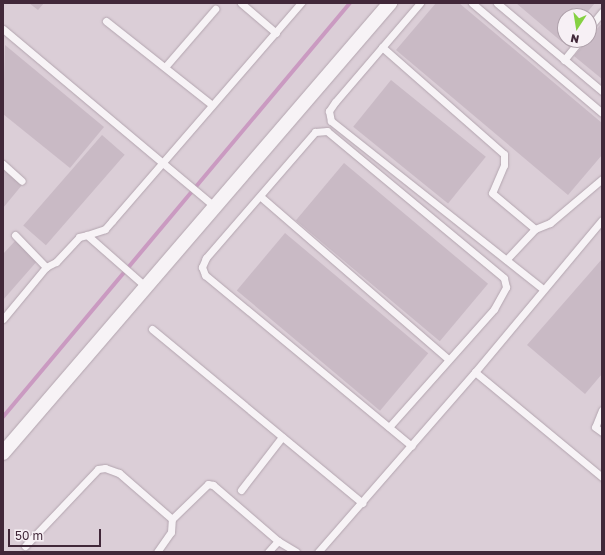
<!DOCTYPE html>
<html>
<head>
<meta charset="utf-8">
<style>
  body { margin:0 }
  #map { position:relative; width:605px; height:555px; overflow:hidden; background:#e9e0e7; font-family:"Golos Text",sans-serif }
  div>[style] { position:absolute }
  .built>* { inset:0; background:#dbced7 }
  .stream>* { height:3.5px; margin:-1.75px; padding:0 1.75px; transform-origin:1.75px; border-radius:1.75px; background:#ca9ac1 }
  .building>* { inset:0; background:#c9bac5; transform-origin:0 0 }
  .roads { filter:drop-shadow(0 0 1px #b3a5af) drop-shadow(0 0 1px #b3a5af) }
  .service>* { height:7px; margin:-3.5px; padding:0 3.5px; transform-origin:3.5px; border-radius:3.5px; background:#f7f3f6 }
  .minor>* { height:14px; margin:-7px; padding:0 7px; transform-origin:7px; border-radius:7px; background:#f7f3f6 }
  span { translate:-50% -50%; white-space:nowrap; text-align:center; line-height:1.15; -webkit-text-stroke:3px #f7f0f5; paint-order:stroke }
  .frame { position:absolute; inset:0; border:4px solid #412839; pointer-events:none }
  .north { position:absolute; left:557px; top:8px; width:40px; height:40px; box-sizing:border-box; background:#f7f0f5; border:1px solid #aea0aa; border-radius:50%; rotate:192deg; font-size:11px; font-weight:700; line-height:16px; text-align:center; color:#412839 }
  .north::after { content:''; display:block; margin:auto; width:14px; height:18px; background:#85d142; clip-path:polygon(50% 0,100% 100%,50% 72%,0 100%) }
  .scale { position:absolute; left:8px; top:529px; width:93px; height:18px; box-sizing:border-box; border:2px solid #412839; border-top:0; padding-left:5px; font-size:12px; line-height:14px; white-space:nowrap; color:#412839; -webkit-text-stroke:3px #f7f0f5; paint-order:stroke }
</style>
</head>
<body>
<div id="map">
  <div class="built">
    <div style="clip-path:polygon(evenodd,3px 3px,602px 3px,602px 552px,3px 552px,3px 3px,565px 16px,589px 16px,589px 40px,565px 40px,565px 16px)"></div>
  </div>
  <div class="stream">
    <div style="left:3px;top:417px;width:540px;rotate:-50.03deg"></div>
  </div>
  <div class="building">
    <div style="clip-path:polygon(29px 3px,44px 3px,38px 10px)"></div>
    <div style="clip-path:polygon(436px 3px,459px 3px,602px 123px,602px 155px,568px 195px,396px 50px)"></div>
    <div style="clip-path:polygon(516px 3px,595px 3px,584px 16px,565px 16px,565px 38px,562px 42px)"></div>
    <div style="clip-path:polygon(602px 23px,602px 79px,574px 56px)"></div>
    <div style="clip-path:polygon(5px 45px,104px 127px,70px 168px,3px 114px)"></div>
    <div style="left:391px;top:80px;width:122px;height:60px;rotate:39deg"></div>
    <div style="left:102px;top:135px;width:30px;height:120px;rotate:41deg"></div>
    <div style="left:344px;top:163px;width:188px;height:75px;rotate:40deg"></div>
    <div style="clip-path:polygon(3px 169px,22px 185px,3px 208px)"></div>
    <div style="left:285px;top:233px;width:187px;height:75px;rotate:40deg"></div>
    <div style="clip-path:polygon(15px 241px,38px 260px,3px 300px,3px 254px)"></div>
    <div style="clip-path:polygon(602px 259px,602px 374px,585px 394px,527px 345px)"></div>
  </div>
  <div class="roads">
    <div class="service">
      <div style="left:241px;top:3px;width:46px;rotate:40.6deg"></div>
      <div style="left:420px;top:3px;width:130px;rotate:130.6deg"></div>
      <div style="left:335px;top:102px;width:11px;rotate:124deg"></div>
      <div style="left:329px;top:111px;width:10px;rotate:79deg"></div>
      <div style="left:331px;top:121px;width:269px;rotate:38.4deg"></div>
      <div style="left:472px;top:3px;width:170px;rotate:40.2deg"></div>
      <div style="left:497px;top:3px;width:137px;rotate:40deg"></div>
      <div style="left:106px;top:21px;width:135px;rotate:38.4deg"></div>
      <div style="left:589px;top:28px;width:21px;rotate:-51deg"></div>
      <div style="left:3px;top:29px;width:277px;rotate:40deg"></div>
      <div style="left:382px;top:47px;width:162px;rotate:41.3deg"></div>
      <div style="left:504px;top:154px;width:11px;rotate:90deg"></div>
      <div style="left:504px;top:165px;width:30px;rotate:113deg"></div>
      <div style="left:492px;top:193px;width:56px;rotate:39.9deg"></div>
      <div style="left:535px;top:229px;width:42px;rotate:133.1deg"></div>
      <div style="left:564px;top:60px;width:26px;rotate:-51deg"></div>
      <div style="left:165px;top:67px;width:77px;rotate:-49.2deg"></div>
      <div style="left:3px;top:164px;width:25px;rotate:42deg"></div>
      <div style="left:261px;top:197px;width:247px;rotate:40.9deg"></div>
      <div style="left:535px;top:229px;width:16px;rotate:-22deg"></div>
      <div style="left:550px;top:223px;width:68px;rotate:-40.2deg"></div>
      <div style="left:15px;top:235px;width:45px;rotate:45.9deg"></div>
      <div style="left:46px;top:267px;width:11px;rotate:-27deg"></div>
      <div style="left:56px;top:262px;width:34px;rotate:-47deg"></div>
      <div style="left:79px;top:237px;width:8px;rotate:-14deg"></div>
      <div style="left:87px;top:235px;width:79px;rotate:41.4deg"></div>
      <div style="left:87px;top:235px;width:19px;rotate:-18deg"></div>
      <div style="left:105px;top:229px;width:11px;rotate:-49deg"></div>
      <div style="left:112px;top:221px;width:289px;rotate:-49.1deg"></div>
      <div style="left:3px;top:319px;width:67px;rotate:-50.4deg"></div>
      <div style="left:152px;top:329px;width:273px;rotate:39.6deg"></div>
      <div style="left:475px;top:372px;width:198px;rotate:-50.1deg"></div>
      <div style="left:602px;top:410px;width:18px;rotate:112deg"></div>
      <div style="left:595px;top:427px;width:9px;rotate:36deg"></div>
      <div style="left:389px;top:427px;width:158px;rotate:-48.3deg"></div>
      <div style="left:494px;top:309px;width:25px;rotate:-61deg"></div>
      <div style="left:506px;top:287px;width:9px;rotate:-103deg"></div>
      <div style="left:504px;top:278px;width:230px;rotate:-140.3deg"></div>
      <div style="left:327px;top:131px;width:12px;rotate:175deg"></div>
      <div style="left:315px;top:132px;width:167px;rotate:130.9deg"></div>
      <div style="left:206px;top:258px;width:10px;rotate:114deg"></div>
      <div style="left:202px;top:267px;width:9px;rotate:69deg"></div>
      <div style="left:205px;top:275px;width:268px;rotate:39.6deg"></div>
      <div style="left:241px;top:490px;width:67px;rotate:-52.3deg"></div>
      <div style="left:25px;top:546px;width:106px;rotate:-46.5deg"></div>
      <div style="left:98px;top:469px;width:7px;rotate:-8deg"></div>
      <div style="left:105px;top:468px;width:15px;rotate:20deg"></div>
      <div style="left:119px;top:473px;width:70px;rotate:41deg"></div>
      <div style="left:157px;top:552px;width:24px;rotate:-55deg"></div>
      <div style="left:171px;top:532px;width:13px;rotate:-86deg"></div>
      <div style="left:172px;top:519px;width:50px;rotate:-44.2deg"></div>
      <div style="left:208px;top:484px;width:5px;rotate:11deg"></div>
      <div style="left:213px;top:485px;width:86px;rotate:40.7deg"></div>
      <div style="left:278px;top:541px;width:21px;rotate:31deg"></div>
      <div style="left:268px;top:552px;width:15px;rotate:-48deg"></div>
      <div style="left:318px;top:552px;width:239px;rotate:-48.9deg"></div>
      <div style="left:475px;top:372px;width:165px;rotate:39.6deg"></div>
    </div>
    <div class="minor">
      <div style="left:3px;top:453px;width:594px;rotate:-49.3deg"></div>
    </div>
  </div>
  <div class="frame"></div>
  <div class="north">N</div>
  <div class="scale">50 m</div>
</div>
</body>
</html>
